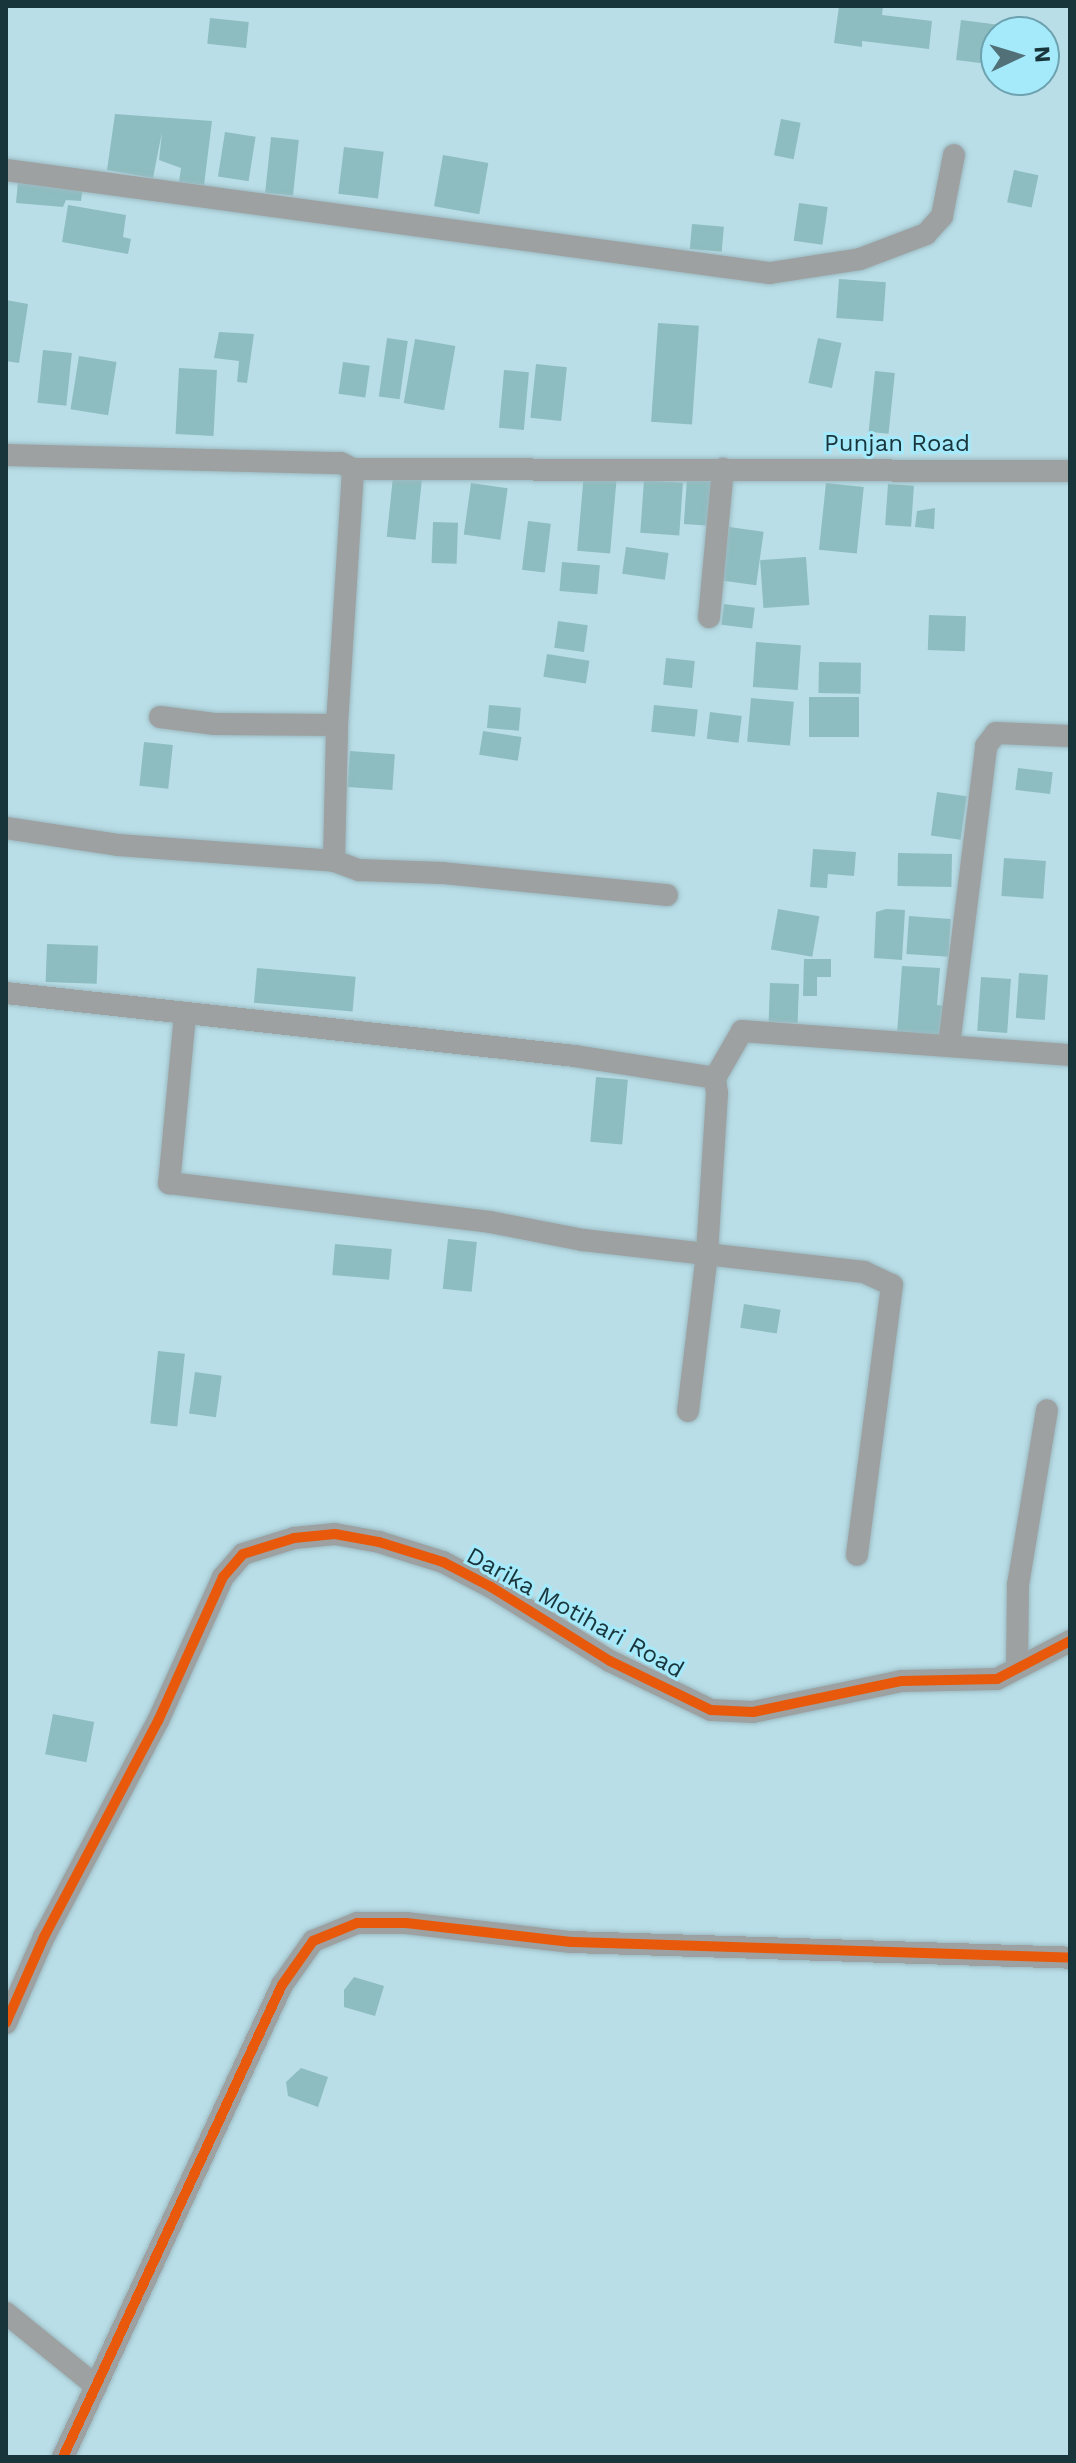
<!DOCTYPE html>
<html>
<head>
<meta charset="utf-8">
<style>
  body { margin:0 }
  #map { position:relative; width:1076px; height:2463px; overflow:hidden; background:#b9dee7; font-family:"Work Sans",sans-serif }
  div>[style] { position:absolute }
  .building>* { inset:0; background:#8dbdc0; transform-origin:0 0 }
  .roads { filter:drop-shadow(0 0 2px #9cbac2) drop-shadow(0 0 2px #9cbac2) }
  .street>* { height:22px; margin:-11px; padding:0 11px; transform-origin:11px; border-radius:11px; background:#9da1a1 }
  .cycleway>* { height:10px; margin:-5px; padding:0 5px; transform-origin:5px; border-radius:5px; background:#e8590c }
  span { translate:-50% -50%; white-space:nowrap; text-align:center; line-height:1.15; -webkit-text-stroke:6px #a5eafb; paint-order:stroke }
  .street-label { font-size:24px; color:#19353c }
  .frame { position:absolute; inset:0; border:8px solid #19353c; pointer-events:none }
  .north { position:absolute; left:980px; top:16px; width:80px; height:80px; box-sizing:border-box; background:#a5eafb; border:2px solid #6da2af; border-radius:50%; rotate:86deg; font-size:22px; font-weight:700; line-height:32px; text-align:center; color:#19353c }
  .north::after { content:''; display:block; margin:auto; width:28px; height:36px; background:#517078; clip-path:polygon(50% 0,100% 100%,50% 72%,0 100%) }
</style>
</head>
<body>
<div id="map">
  <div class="building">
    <div style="clip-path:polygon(839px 6px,883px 6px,882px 15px,932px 21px,929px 49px,862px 41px,862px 47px,834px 43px)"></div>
    <div style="left:210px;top:18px;width:39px;height:26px;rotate:6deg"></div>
    <div style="clip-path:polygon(961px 20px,1008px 26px,1007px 32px,996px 32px,996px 65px,956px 60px)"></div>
    <div style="clip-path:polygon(115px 114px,212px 121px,204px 185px,179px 182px,181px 168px,159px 160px,162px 132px,153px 178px,107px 170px)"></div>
    <div style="left:781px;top:119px;width:20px;height:37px;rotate:11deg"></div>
    <div style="left:225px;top:132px;width:31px;height:45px;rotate:9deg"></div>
    <div style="left:271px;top:137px;width:28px;height:56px;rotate:6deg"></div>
    <div style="left:344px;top:147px;width:40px;height:47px;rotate:7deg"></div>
    <div style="left:443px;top:155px;width:46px;height:52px;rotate:10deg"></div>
    <div style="left:1014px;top:170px;width:25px;height:33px;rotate:12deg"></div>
    <div style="clip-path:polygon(18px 181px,83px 187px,81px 201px,66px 200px,63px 207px,16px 203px)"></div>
    <div style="left:799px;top:203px;width:29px;height:38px;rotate:8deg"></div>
    <div style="clip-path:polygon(68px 205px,126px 215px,123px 237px,131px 239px,128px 254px,62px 242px)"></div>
    <div style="left:692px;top:224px;width:32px;height:25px;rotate:5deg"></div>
    <div style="left:839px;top:279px;width:47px;height:39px;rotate:4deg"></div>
    <div style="clip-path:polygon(6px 300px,28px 304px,19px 363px,6px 361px)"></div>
    <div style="left:658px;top:323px;width:41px;height:99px;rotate:4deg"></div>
    <div style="clip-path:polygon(219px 332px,254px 334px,247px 383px,237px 382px,239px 361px,214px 358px)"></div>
    <div style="left:387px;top:338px;width:21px;height:59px;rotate:8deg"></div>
    <div style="left:818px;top:338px;width:24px;height:46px;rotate:12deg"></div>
    <div style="left:415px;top:339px;width:41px;height:65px;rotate:10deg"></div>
    <div style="left:43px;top:350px;width:29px;height:53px;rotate:6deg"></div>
    <div style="left:79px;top:356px;width:38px;height:54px;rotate:9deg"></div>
    <div style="left:343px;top:362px;width:27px;height:32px;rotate:8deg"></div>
    <div style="left:536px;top:364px;width:31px;height:54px;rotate:6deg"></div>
    <div style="left:179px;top:368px;width:38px;height:66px;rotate:3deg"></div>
    <div style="left:504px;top:370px;width:25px;height:58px;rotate:5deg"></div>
    <div style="left:875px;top:371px;width:20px;height:61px;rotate:6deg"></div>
    <div style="left:584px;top:473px;width:33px;height:78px;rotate:5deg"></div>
    <div style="left:393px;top:477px;width:29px;height:60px;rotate:6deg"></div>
    <div style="left:687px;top:479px;width:29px;height:45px;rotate:4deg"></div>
    <div style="left:644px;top:480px;width:39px;height:53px;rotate:4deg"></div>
    <div style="left:471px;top:483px;width:37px;height:52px;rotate:8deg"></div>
    <div style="left:826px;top:483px;width:38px;height:67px;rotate:6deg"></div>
    <div style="left:888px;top:484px;width:26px;height:41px;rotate:4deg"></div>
    <div style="clip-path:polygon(935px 508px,934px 529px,915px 527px,917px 511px)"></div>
    <div style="left:528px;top:521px;width:23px;height:49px;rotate:7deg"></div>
    <div style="left:433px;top:522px;width:25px;height:41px;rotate:2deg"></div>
    <div style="left:729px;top:527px;width:35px;height:54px;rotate:8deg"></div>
    <div style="left:626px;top:547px;width:43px;height:27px;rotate:8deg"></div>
    <div style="left:806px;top:557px;width:48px;height:46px;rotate:86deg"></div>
    <div style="left:562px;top:562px;width:38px;height:29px;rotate:5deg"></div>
    <div style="left:724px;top:604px;width:31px;height:21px;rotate:7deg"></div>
    <div style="left:929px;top:615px;width:37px;height:35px;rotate:2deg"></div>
    <div style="left:558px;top:621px;width:30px;height:27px;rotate:8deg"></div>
    <div style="left:756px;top:642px;width:45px;height:45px;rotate:4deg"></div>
    <div style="left:547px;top:654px;width:43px;height:23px;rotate:9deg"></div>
    <div style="left:666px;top:658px;width:29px;height:27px;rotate:6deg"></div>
    <div style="left:819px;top:662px;width:42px;height:31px;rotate:1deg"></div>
    <div style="left:809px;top:697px;width:50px;height:40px"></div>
    <div style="left:751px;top:698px;width:43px;height:44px;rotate:5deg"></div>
    <div style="left:489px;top:705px;width:32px;height:23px;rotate:5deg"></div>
    <div style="left:654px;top:705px;width:44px;height:27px;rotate:6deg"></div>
    <div style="left:710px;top:712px;width:32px;height:27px;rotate:7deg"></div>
    <div style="left:483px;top:731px;width:39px;height:24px;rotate:9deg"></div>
    <div style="left:144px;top:742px;width:29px;height:44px;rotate:6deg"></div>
    <div style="left:350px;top:751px;width:45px;height:36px;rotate:4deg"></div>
    <div style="left:1018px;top:768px;width:35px;height:22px;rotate:7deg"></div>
    <div style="left:937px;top:792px;width:30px;height:44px;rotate:8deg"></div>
    <div style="clip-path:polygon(813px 849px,856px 852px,854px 876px,828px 874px,827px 888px,810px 887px)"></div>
    <div style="left:898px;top:853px;width:54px;height:33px;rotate:1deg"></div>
    <div style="left:1004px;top:858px;width:42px;height:38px;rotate:4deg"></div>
    <div style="left:778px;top:909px;width:42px;height:41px;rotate:10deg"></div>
    <div style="clip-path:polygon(886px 909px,905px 910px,902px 960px,874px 958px,876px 912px)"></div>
    <div style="left:909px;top:916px;width:42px;height:38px;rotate:4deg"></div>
    <div style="left:47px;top:944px;width:51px;height:38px;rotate:2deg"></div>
    <div style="clip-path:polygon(804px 959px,831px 959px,831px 977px,817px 977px,817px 996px,803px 996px)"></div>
    <div style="clip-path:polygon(902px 966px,940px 968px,937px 1005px,946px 1006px,944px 1037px,897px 1034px)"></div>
    <div style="left:257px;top:968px;width:99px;height:35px;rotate:5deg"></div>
    <div style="left:1019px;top:973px;width:29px;height:45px;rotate:4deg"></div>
    <div style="left:981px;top:977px;width:30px;height:54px;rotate:4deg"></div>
    <div style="left:770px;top:983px;width:29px;height:39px;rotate:2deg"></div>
    <div style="left:596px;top:1077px;width:32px;height:65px;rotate:5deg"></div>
    <div style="left:448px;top:1239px;width:29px;height:50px;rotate:6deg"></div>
    <div style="left:335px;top:1244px;width:57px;height:31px;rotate:5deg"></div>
    <div style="left:744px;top:1304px;width:37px;height:24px;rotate:9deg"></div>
    <div style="left:158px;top:1351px;width:27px;height:73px;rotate:6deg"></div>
    <div style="left:195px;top:1372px;width:27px;height:42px;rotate:8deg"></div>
    <div style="left:53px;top:1714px;width:42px;height:41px;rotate:11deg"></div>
    <div style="clip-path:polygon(354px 1977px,384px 1986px,375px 2016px,344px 2007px,344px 1990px)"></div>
    <div style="clip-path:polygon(301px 2068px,328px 2077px,318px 2107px,288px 2096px,286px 2082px)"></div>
  </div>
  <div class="roads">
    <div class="street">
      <div style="left:6px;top:170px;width:771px;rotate:7.68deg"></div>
      <div style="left:770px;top:273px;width:91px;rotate:-8.8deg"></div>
      <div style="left:860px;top:259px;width:71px;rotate:-20.7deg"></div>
      <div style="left:926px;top:234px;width:24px;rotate:-48deg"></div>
      <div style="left:942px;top:216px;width:62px;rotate:-78.9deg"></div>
      <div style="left:6px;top:455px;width:335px;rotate:1.4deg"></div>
      <div style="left:341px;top:463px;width:13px;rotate:27deg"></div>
      <div style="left:353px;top:469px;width:717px;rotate:0.16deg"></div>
      <div style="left:709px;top:617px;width:149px;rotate:-84.6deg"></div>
      <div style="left:160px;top:717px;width:55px;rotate:7.3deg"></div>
      <div style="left:215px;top:724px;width:122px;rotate:0.5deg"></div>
      <div style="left:6px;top:828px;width:113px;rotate:8.6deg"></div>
      <div style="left:118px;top:845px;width:217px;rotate:4.2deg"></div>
      <div style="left:334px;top:861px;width:27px;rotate:20deg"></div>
      <div style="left:359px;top:870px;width:83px;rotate:2.1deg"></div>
      <div style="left:442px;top:873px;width:226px;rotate:5.6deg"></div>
      <div style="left:334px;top:861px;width:136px;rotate:-88.7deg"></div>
      <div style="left:337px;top:725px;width:256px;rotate:-86.4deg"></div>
      <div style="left:6px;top:993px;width:572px;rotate:6.32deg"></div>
      <div style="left:575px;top:1056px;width:142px;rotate:8.9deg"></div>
      <div style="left:185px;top:1015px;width:169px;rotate:95.4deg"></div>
      <div style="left:169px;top:1183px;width:323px;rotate:6.9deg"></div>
      <div style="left:490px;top:1222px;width:95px;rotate:11deg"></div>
      <div style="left:583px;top:1240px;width:283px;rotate:6.5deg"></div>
      <div style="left:864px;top:1272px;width:31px;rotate:25deg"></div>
      <div style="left:892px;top:1285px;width:272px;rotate:97.4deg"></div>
      <div style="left:949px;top:1045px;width:301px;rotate:-82.9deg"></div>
      <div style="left:986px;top:746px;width:16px;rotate:-52deg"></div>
      <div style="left:996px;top:733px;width:74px;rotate:2.3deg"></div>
      <div style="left:688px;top:1411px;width:159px;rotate:-83.1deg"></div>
      <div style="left:707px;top:1253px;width:160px;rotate:-86.4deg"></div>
      <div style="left:717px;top:1093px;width:15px;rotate:-98deg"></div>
      <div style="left:715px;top:1078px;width:54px;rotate:-60.1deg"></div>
      <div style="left:742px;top:1031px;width:329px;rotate:4.2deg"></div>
      <div style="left:1017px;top:1667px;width:82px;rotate:-89.3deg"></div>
      <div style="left:1018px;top:1585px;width:177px;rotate:-80.6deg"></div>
      <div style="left:6px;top:2023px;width:94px;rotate:-66.2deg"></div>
      <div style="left:44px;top:1937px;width:244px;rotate:-62.2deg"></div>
      <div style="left:158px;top:1721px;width:158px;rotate:-65.7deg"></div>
      <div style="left:223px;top:1577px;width:30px;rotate:-49deg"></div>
      <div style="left:243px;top:1554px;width:53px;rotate:-17.4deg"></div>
      <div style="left:294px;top:1538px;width:41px;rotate:-5.6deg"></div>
      <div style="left:335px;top:1534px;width:45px;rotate:10.3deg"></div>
      <div style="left:379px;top:1542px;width:67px;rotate:17.4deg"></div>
      <div style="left:443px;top:1562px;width:54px;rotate:27.5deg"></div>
      <div style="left:491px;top:1587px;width:140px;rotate:31.9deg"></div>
      <div style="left:610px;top:1661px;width:112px;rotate:25.9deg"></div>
      <div style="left:711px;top:1710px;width:42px;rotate:2.7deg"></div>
      <div style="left:753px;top:1712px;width:152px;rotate:-11.8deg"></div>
      <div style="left:902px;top:1681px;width:95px;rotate:-1.2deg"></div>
      <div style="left:997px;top:1679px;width:82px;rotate:-27.5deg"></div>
      <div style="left:6px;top:2313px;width:116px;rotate:39deg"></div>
      <div style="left:63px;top:2457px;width:520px;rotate:-65.11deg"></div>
      <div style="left:282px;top:1985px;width:54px;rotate:-54.8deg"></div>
      <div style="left:313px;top:1941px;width:48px;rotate:-22.2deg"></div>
      <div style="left:357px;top:1923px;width:49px"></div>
      <div style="left:406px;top:1923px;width:166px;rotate:6.6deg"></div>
      <div style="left:571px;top:1942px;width:499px;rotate:1.8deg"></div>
    </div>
  </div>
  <div class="cycleway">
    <div style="left:6px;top:2023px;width:94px;rotate:-66.2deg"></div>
    <div style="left:44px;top:1937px;width:244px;rotate:-62.2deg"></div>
    <div style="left:158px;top:1721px;width:158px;rotate:-65.7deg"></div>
    <div style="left:223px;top:1577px;width:30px;rotate:-49deg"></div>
    <div style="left:243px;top:1554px;width:53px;rotate:-17.4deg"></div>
    <div style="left:294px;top:1538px;width:41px;rotate:-5.6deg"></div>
    <div style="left:335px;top:1534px;width:45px;rotate:10.3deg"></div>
    <div style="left:379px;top:1542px;width:67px;rotate:17.4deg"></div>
    <div style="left:443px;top:1562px;width:54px;rotate:27.5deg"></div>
    <div style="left:491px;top:1587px;width:140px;rotate:31.9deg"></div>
    <div style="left:610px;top:1661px;width:112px;rotate:25.9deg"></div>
    <div style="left:711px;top:1710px;width:42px;rotate:2.7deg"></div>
    <div style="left:753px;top:1712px;width:152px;rotate:-11.8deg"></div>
    <div style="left:902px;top:1681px;width:95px;rotate:-1.2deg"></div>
    <div style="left:997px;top:1679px;width:82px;rotate:-27.5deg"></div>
    <div style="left:63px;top:2457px;width:520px;rotate:-65.11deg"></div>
    <div style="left:282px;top:1985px;width:54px;rotate:-54.8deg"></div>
    <div style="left:313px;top:1941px;width:48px;rotate:-22.2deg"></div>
    <div style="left:357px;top:1923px;width:49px"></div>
    <div style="left:406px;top:1923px;width:166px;rotate:6.6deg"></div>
    <div style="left:571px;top:1942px;width:499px;rotate:1.8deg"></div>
  </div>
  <div class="street-label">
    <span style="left:897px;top:444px">Punjan Road</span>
    <span style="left:575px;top:1613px;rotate:29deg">Darika Motihari Road</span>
  </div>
  <div class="frame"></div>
  <div class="north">N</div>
</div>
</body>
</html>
